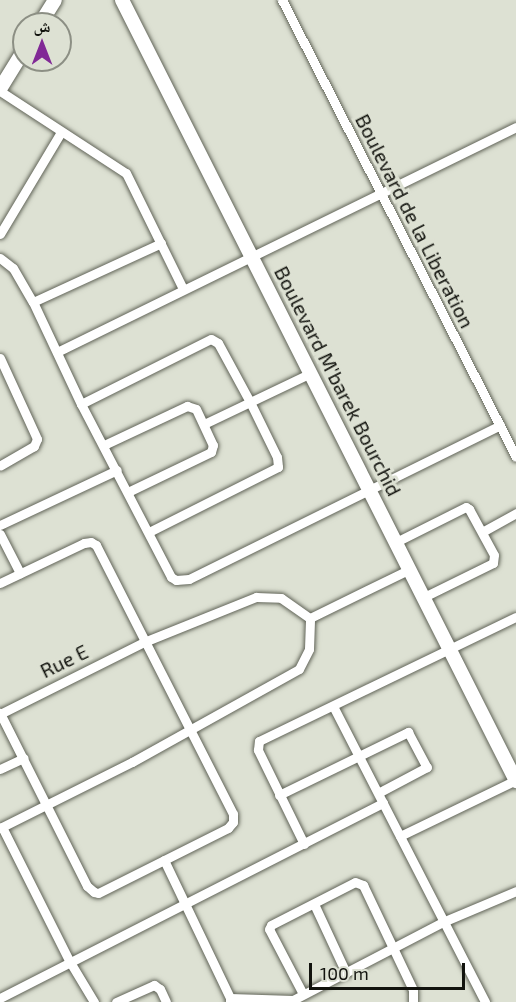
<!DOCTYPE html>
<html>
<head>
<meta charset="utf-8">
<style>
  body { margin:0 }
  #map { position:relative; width:516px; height:1002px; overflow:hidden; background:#dde1d3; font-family:"Exo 2","Noto Naskh Arabic",sans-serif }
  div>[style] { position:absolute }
  .roads { filter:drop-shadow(0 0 2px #616458) drop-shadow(0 0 2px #616458) }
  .street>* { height:9px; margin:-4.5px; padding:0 4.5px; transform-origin:4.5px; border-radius:4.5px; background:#fff }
  .secondary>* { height:14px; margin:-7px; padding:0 7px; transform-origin:7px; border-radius:7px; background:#fff }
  span { translate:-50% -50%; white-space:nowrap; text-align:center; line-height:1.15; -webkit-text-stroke:6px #dde1d3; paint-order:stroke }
  .street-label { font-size:20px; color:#12130e }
  .north { position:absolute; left:12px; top:12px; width:60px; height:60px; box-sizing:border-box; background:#dde1d3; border:2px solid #8c8f84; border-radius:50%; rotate:0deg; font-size:16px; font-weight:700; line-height:24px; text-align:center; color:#12130e }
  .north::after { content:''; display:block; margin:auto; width:21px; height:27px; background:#812996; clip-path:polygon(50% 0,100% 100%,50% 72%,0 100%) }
  .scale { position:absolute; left:309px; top:963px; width:156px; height:27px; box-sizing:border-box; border:3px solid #12130e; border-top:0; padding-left:8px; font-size:18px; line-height:21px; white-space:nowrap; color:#12130e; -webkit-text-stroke:4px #dde1d3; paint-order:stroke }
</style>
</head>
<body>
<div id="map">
  <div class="roads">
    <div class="street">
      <div style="left:282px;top:0;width:513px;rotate:62.89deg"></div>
      <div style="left:0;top:91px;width:150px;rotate:33.1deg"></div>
      <div style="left:126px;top:173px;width:129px;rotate:63.8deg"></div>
      <div style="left:0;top:234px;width:119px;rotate:-59.1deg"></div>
      <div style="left:0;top:258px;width:16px;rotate:38deg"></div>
      <div style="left:13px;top:268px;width:39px;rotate:60deg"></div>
      <div style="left:33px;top:302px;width:113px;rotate:64.8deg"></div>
      <div style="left:81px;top:404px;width:195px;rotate:62.5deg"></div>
      <div style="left:171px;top:577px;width:6px;rotate:31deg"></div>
      <div style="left:176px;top:580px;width:13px;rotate:-4deg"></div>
      <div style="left:189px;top:579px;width:347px;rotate:-26.3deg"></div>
      <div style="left:33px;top:302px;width:141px;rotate:-24.7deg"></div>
      <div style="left:57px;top:352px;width:511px;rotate:-26.11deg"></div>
      <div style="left:0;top:358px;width:89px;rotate:65.4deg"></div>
      <div style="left:37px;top:439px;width:8px;rotate:113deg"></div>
      <div style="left:34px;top:446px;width:39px;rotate:150deg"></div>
      <div style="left:81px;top:404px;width:145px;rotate:-26.6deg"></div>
      <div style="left:211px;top:339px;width:8px;rotate:30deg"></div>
      <div style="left:218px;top:343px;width:67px;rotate:61.5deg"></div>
      <div style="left:250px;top:402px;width:61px;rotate:63.9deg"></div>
      <div style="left:277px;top:457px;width:10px;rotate:84deg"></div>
      <div style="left:278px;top:467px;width:144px;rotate:153.3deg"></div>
      <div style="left:204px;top:424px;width:119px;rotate:-25.5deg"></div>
      <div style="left:104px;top:445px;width:92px;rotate:-25.2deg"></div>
      <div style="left:187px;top:406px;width:9px;rotate:18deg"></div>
      <div style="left:196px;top:409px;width:40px;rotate:65deg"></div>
      <div style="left:213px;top:445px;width:7px;rotate:106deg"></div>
      <div style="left:211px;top:452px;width:92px;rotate:154.3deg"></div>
      <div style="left:0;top:525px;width:129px;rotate:-25.2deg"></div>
      <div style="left:482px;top:532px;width:39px;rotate:-29deg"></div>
      <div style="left:0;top:534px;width:44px;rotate:62.9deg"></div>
      <div style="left:396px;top:542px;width:78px;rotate:-26.6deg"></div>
      <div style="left:466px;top:507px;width:4px;rotate:34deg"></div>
      <div style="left:469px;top:509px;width:52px;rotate:61.5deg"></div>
      <div style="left:494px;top:555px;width:8px;rotate:97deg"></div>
      <div style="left:493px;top:563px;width:77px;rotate:153.8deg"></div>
      <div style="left:0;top:583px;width:93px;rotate:-25.5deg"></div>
      <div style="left:84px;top:543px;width:7px;rotate:-8deg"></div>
      <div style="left:91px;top:542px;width:6px;rotate:31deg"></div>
      <div style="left:96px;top:545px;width:302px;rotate:63deg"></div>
      <div style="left:233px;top:814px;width:8px;rotate:90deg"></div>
      <div style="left:233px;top:822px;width:8px;rotate:130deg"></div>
      <div style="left:228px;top:828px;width:145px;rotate:153.4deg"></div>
      <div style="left:98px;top:893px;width:4px;rotate:-166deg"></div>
      <div style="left:94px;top:892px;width:9px;rotate:-139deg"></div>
      <div style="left:87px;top:886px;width:194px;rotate:-116.7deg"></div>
      <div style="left:333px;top:706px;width:333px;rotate:62.8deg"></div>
      <div style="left:0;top:714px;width:161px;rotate:-26.6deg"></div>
      <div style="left:144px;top:642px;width:121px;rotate:-21.9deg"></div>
      <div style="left:256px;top:597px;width:25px;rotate:2deg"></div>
      <div style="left:281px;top:598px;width:35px;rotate:35deg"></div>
      <div style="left:0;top:769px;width:26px;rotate:-25deg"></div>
      <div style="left:279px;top:795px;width:144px;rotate:-26deg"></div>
      <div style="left:408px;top:732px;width:40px;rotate:62deg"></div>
      <div style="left:427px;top:767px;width:55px;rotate:152deg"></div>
      <div style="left:2px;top:827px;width:151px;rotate:63.3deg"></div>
      <div style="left:70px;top:962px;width:47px;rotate:59deg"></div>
      <div style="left:0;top:828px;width:148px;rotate:-26.6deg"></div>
      <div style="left:132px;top:762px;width:191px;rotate:-29.1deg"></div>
      <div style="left:299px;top:669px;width:22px;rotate:-63deg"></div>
      <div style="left:309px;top:649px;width:31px;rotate:-88deg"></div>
      <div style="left:310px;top:618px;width:111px;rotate:-26.1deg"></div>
      <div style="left:400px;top:836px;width:129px;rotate:-25.8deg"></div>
      <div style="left:304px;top:844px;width:105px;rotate:-116.1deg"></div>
      <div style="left:258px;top:750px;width:9px;rotate:-84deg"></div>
      <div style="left:259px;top:741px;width:285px;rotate:-25.8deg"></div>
      <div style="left:164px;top:860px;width:153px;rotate:64.4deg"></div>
      <div style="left:230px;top:998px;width:4px;rotate:90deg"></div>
      <div style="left:314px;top:904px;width:76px;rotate:65.1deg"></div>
      <div style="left:303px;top:994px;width:73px;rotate:-117.6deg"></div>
      <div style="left:269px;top:929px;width:4px;rotate:-63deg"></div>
      <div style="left:271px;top:925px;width:94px;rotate:-27.1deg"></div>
      <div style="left:355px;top:882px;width:9px;rotate:21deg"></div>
      <div style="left:363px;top:885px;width:116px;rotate:64.5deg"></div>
      <div style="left:413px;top:990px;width:12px;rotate:90deg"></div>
      <div style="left:0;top:998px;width:430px;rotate:-27deg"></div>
      <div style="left:230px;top:998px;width:63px;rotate:1.8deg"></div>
      <div style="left:293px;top:1000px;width:171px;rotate:-27.5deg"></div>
      <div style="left:445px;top:921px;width:77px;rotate:-22.9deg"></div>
      <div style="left:116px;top:1002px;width:42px;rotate:-24.1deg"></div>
      <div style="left:154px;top:985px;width:7px;rotate:34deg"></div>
      <div style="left:160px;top:989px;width:14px;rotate:65deg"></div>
    </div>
    <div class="secondary">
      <div style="left:122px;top:0;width:875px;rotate:63.23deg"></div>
      <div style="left:40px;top:24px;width:28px;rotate:-58deg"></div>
      <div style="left:0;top:89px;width:46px;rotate:-58.4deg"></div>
    </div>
  </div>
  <div class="street-label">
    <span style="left:415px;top:221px;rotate:63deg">Boulevard de la Liberation</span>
    <span style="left:338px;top:381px;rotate:63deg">Boulevard M'barek Bourchid</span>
    <span style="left:64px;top:661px;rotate:-26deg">Rue E</span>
  </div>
  <div class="north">ش</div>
  <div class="scale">100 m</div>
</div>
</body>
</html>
